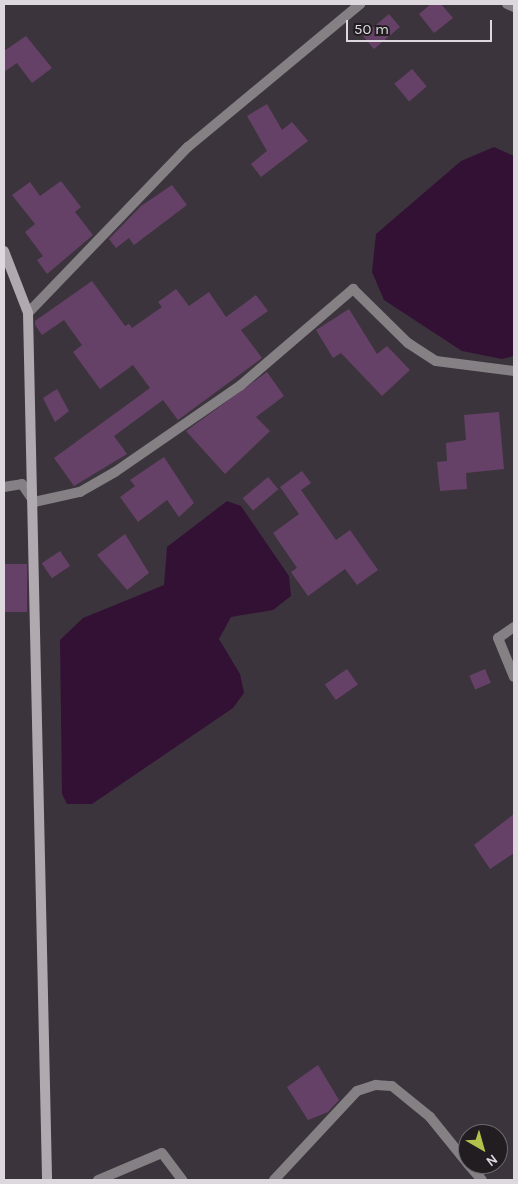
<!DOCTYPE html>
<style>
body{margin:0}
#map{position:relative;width:518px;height:1184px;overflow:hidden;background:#3c343c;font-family:Karla,sans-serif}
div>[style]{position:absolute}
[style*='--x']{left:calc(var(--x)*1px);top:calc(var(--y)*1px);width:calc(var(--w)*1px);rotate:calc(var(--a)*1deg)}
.water>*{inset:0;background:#331135}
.building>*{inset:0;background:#664167;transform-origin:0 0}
.minor>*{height:10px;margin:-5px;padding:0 5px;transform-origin:5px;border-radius:5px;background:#848084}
.secondary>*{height:10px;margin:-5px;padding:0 5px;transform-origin:5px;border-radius:5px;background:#b0a9b0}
span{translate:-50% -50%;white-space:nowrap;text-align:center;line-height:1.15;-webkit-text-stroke:4.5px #211d21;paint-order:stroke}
.frame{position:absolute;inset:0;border:5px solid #ddd8dd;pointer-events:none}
.north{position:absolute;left:458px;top:1124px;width:50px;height:50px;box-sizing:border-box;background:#211d21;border:1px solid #6c686c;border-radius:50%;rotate:142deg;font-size:14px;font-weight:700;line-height:20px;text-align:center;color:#ddd8dd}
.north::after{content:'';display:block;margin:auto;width:18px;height:22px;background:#b3c24b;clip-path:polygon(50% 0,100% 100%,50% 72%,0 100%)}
.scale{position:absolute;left:346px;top:20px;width:146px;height:22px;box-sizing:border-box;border:2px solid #ddd8dd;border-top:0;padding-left:6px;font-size:15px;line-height:18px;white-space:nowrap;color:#ddd8dd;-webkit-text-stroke:4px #211d21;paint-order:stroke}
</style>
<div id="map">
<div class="water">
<i style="clip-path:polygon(494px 147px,514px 156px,514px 356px,502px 359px,462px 351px,384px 300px,372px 272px,376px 234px,461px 161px)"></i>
<i style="clip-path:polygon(227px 501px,241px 506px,289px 576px,291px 596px,273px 610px,231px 617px,219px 639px,240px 674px,244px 693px,233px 708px,92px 804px,67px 804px,62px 794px,60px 640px,83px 618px,164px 585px,167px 547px)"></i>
</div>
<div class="building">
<i style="clip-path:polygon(431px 4px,441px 4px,453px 18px,434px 33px,419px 14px)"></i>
<i style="left:389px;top:14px;width:17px;height:34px;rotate:50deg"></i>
<i style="clip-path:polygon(26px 36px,52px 68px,32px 83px,17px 63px,4px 72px,4px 51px)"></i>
<i style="left:412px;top:69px;width:23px;height:23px;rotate:50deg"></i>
<i style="clip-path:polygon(267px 104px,282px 130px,292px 122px,308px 141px,261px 177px,251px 164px,267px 151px,247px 116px)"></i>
<i style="clip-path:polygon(61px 181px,81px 207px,75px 212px,93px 235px,47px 274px,37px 260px,43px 256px,25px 232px,35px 224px,12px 195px,30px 182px,40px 196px)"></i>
<i style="clip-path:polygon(172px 185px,187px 205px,134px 245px,129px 238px,116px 248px,109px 239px,141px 206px)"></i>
<i style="clip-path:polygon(92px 281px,125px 326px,129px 324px,132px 328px,162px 307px,158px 302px,176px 289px,189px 306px,209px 292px,226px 317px,256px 295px,268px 311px,241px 330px,262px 358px,178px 420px,163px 400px,114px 436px,127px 454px,74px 486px,54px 458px,150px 388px,133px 365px,100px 389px,73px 352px,82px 345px,64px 320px,42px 335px,35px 325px,35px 321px)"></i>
<i style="clip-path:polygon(349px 309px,377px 354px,387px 346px,410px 370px,382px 396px,341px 353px,333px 358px,316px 330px)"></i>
<i style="clip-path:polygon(267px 372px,284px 396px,256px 417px,270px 431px,225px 474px,186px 431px)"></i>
<i style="clip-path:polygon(57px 389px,69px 411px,55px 422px,43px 398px)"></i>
<i style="clip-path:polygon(499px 412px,504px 469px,466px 473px,467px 489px,440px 491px,437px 462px,447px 461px,446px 443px,466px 440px,464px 415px)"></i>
<i style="clip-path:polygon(164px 457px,194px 503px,179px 517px,167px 500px,138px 522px,120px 497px,135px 486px,130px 480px)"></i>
<i style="clip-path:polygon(302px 471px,311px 483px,301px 490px,336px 540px,350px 530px,378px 570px,357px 585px,345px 569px,308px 596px,291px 572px,297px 568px,273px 533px,299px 514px,280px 487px)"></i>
<i style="left:268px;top:477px;width:16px;height:33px;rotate:50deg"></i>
<i style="clip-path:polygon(125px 534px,149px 573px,127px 590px,97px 555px)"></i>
<i style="left:60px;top:551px;width:18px;height:22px;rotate:56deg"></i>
<i style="left:4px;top:564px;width:23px;height:48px"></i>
<i style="left:347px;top:669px;width:19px;height:27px;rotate:55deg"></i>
<i style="left:485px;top:669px;width:15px;height:17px;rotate:67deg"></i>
<i style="clip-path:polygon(514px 814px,514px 853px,490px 869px,474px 845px)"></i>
<i style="clip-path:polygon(318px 1065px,339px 1100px,328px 1112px,308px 1120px,287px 1087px)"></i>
</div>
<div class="minor">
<i style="--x:507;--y:4;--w:8;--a:23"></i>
<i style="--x:28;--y:313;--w:231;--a:-46.1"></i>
<i style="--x:188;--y:147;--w:224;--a:-39.7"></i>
<i style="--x:4;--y:487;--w:18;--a:-9"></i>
<i style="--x:22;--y:484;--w:22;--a:56"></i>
<i style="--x:34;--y:502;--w:47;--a:-12.3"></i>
<i style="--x:80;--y:492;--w:40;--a:-29.7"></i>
<i style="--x:115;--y:472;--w:153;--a:-34.6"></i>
<i style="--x:241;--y:385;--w:148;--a:-40.6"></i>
<i style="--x:353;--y:289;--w:77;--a:44.5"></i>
<i style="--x:408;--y:343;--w:33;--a:33"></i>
<i style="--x:436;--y:361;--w:79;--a:7.3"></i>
<i style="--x:514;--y:627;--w:19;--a:145"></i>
<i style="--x:498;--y:638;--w:42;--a:67.7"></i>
<i style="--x:468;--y:1164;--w:21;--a:49"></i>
<i style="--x:98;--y:1180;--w:69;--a:-22.9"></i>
<i style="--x:162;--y:1153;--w:34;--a:53"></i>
<i style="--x:274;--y:1180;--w:122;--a:-47"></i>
<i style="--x:357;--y:1091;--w:20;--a:-18"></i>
<i style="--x:376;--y:1085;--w:16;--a:4"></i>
<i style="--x:392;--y:1086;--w:49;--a:39.2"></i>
<i style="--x:430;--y:1117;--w:60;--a:51"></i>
</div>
<div class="secondary">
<i style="--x:4;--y:251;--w:66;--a:68.8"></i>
<i style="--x:28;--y:313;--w:867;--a:88.74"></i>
</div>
<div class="frame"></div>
<div class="north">N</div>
<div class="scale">50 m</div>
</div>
